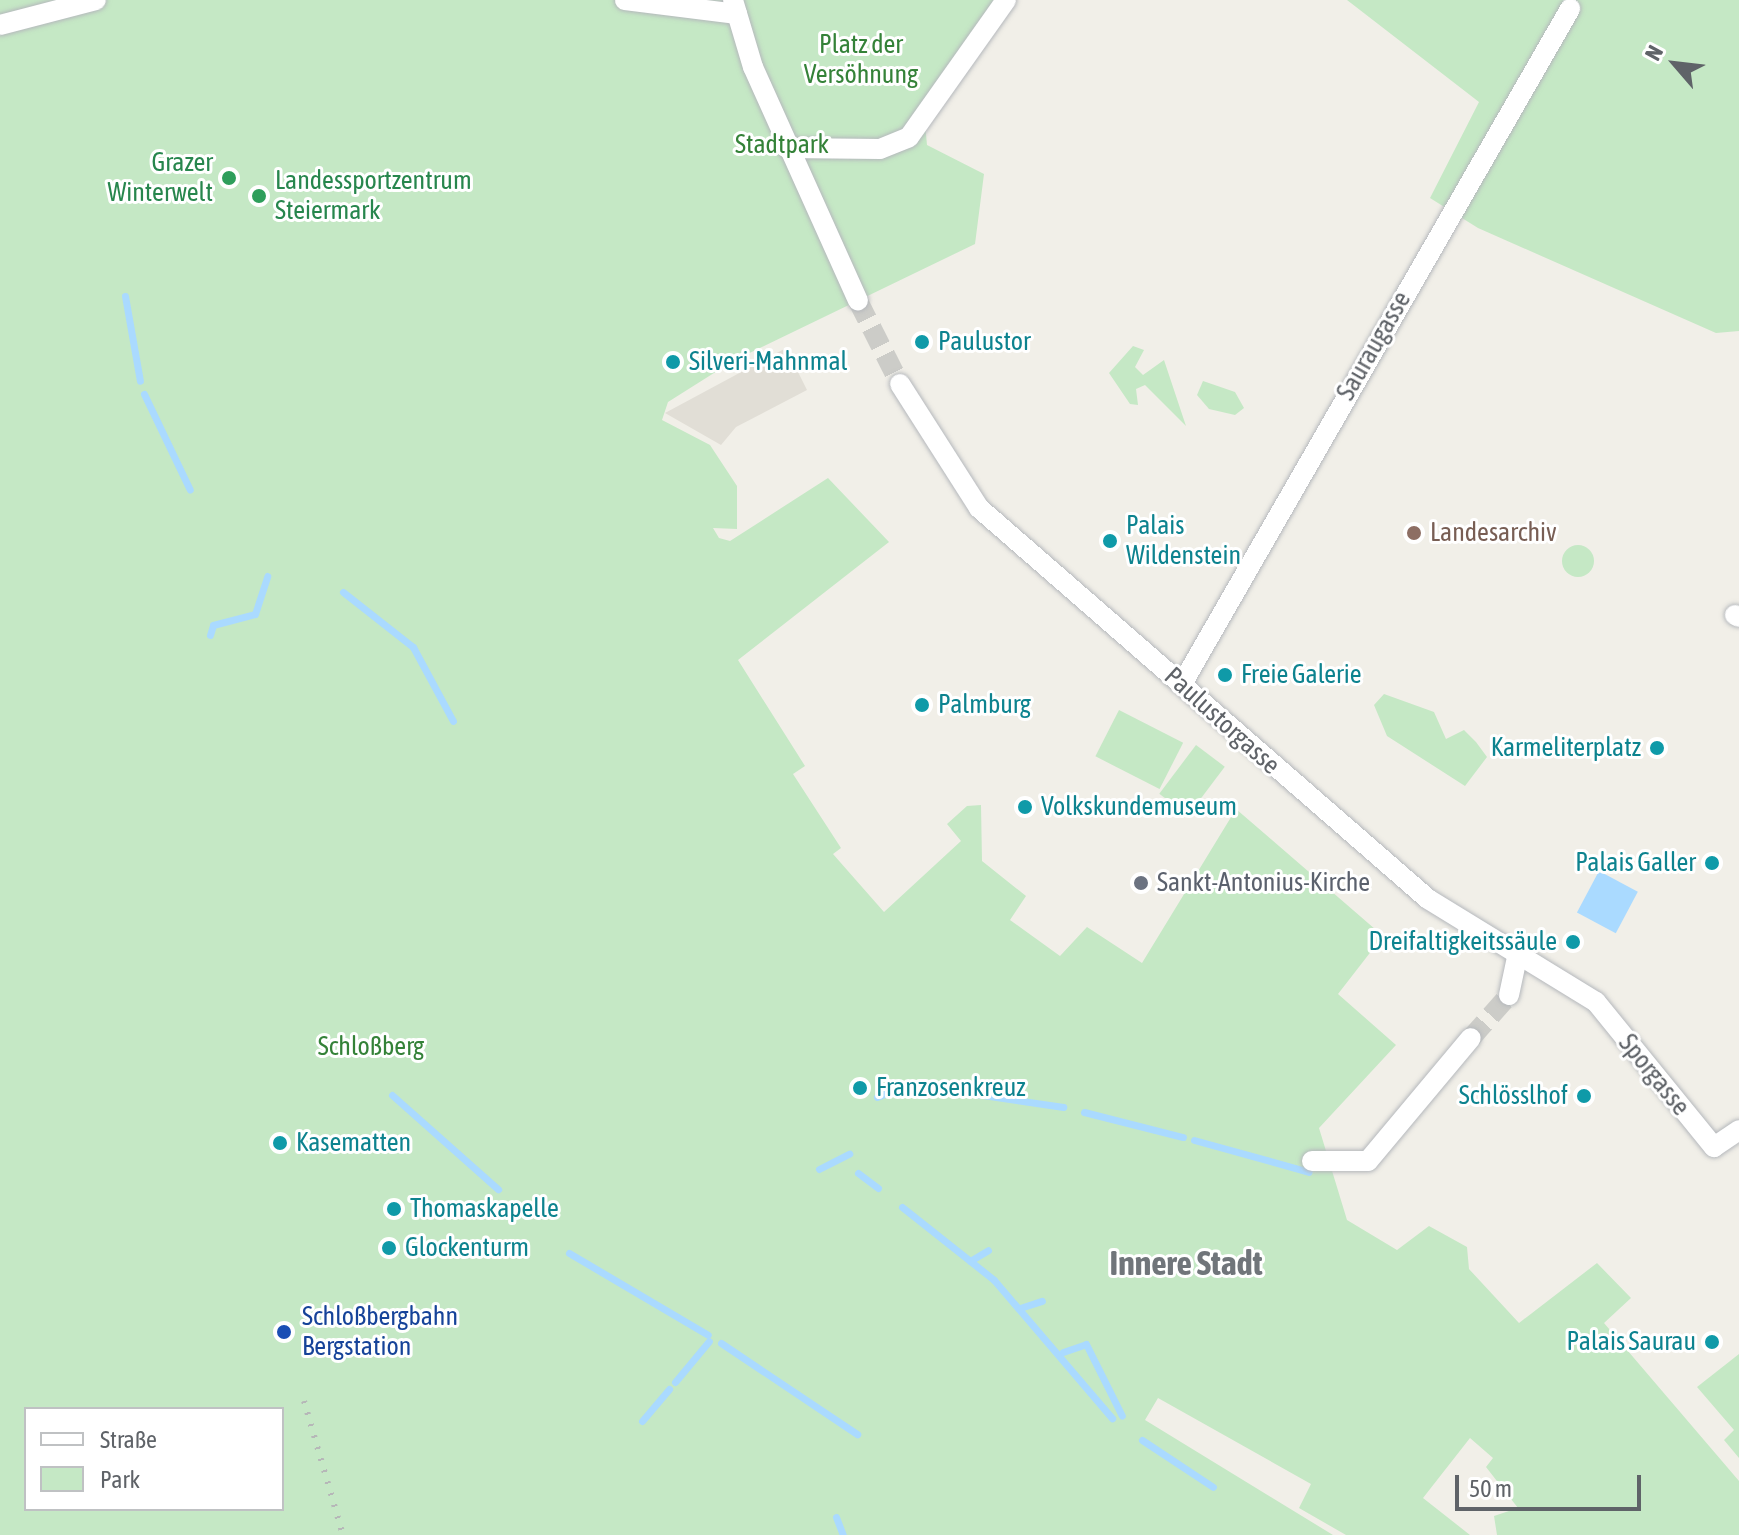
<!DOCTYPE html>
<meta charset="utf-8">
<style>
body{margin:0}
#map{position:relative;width:1739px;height:1535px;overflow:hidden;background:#f1efe8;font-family:"Asap Condensed",sans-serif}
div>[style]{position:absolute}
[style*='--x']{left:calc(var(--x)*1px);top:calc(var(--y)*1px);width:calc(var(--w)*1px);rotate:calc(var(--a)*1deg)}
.education>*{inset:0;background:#e1ded6}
.green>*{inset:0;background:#c5e8c5;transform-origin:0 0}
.round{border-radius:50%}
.water>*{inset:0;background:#aadaff;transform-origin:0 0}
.stream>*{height:7px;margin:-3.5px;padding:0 3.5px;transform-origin:3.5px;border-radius:3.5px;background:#aadaff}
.minor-tunnel>*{height:20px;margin-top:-10px;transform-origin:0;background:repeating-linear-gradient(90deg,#ccccc8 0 20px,transparent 0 30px)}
.roads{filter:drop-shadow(0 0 2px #b5b8bc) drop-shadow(0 0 2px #b5b8bc)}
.minor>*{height:20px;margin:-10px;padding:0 10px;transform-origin:10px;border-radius:10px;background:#fff}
.rail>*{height:6px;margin-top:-3px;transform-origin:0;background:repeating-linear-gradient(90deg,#b6b7b8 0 2px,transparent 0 12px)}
.dots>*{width:22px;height:22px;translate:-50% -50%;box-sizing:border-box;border:4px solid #fff;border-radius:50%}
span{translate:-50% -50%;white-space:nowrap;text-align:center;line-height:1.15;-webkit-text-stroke:6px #fff;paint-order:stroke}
.park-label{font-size:26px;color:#348238}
.leisure-label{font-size:26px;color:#27864d}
.right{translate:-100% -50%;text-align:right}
.left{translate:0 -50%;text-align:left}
.culture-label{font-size:26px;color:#0d838f}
.street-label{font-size:26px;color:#5f6368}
.education-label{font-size:26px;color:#785e54}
.worship-label{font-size:26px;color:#5b616d}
.transit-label{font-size:26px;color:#164399}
.district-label{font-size:34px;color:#70757a;font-weight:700}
.legend{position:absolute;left:24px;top:1407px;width:260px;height:104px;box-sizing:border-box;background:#fff;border:2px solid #bfc1c3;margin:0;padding:10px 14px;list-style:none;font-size:24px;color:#5f6368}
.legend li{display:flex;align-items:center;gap:16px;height:40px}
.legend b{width:40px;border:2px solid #bfc1c3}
.north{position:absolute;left:1635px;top:24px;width:80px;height:80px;-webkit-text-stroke:6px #fff;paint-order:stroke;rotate:298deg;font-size:22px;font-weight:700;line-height:32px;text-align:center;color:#5f6368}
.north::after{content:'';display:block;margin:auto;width:28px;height:36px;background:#5f6368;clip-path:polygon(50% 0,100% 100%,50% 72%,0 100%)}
.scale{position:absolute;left:1455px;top:1475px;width:186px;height:36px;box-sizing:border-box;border:4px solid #5f6368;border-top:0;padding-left:10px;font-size:24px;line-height:28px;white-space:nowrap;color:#5f6368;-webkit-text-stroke:6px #fff;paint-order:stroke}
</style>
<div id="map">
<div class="education">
<i style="clip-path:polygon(786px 348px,807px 390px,736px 427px,721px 445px,665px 413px)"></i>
</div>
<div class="green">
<i style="clip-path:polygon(evenodd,0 0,1010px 0,924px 112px,927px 145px,984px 174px,975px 244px,733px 361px,668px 402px,662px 420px,710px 445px,737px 486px,737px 529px,713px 528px,719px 538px,730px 541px,828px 478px,889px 542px,738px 660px,805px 766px,793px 774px,841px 848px,833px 854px,884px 912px,961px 841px,947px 824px,967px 806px,981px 805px,982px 861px,1026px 896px,1010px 920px,1060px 956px,1087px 927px,1142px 963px,1236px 809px,1383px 936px,1338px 994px,1396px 1045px,1319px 1128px,1347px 1220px,1397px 1250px,1429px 1226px,1467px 1247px,1469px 1269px,1519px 1323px,1597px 1263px,1631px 1298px,1604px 1323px,1739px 1481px,1739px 1535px,1497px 1535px,1494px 1516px,1518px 1508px,1486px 1467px,1493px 1458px,1470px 1438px,1423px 1498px,1470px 1535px,1346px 1535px,1299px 1508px,1311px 1484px,1158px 1398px,1145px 1420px,1333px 1535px,0 1535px,0 0,26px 1409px,282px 1409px,282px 1509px,26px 1509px,26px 1409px)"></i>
<i style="clip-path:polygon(1347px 0,1739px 0,1739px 331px,1716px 333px,1478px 228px,1430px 198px,1479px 102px)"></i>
<i style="clip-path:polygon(1133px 346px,1144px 350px,1135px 367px,1143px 375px,1164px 360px,1186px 426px,1145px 385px,1136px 389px,1138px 405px,1130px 404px,1109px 373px)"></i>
<i style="clip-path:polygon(1203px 381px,1235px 392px,1244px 408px,1235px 415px,1209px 409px,1197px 395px)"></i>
<i class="round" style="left:1562px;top:545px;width:32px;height:32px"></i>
<i style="clip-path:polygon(1384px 694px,1434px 712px,1446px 739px,1464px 730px,1476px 742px,1487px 757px,1465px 786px,1387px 736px,1374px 705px)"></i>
<i style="left:1119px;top:710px;width:72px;height:52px;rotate:27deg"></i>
<i style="left:1196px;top:745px;width:36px;height:61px;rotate:37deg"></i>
<i style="clip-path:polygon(1739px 1354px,1739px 1458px,1724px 1440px,1734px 1430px,1697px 1387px)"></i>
</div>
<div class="water">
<i style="left:1599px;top:871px;width:44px;height:47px;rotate:28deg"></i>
</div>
<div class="stream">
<i style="--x:125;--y:296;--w:86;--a:80"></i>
<i style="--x:144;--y:394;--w:106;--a:64.4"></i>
<i style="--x:343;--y:592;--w:89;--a:38.2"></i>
<i style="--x:413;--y:647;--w:84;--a:61.6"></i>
<i style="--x:210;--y:635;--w:10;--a:-73"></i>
<i style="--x:213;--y:625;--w:43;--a:-14.7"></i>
<i style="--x:255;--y:614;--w:40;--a:-72"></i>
<i style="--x:392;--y:1095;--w:142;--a:41.6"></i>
<i style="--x:877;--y:1097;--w:35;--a:-22"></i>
<i style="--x:909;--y:1084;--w:156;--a:8.5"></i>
<i style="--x:1084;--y:1112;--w:102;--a:14.2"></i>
<i style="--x:1194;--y:1140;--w:119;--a:15.5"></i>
<i style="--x:819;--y:1169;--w:34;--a:-27"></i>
<i style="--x:858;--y:1173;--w:25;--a:37"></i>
<i style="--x:902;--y:1207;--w:117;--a:38.4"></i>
<i style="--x:994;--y:1280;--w:182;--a:49.5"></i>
<i style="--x:569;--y:1253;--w:161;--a:30.5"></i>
<i style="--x:970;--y:1261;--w:21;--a:-31"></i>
<i style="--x:1020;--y:1308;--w:23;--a:-18"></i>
<i style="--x:721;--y:1343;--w:164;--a:33.8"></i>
<i style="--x:1063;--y:1352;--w:24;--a:-19"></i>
<i style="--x:1086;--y:1344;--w:80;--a:63.4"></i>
<i style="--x:675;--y:1382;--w:53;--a:-50.3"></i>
<i style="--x:642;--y:1421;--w:42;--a:-49.8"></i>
<i style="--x:1142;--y:1440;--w:85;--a:33.5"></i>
<i style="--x:836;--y:1517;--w:19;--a:69"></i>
</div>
<div class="minor-tunnel">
<i style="--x:858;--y:301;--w:93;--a:63.2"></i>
<i style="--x:1471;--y:1038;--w:57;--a:-48.5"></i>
</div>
<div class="roads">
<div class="minor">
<i style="--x:625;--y:0;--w:113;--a:7.1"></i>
<i style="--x:733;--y:0;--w:70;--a:73.4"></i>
<i style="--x:753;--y:67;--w:256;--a:65.8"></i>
<i style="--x:0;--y:25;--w:99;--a:-14.6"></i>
<i style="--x:787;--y:148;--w:93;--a:0.6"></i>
<i style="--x:880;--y:149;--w:31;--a:-22"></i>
<i style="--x:909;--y:137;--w:168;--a:-54.7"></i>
<i style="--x:900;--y:384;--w:147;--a:57.5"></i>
<i style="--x:979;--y:508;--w:595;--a:41.05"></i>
<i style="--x:1428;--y:899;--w:197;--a:31.5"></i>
<i style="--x:1596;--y:1002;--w:187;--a:50.9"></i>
<i style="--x:1714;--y:1147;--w:30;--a:-34"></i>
<i style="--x:1735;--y:615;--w:4;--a:27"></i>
<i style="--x:1182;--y:684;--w:779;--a:-60.11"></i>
<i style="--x:1509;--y:995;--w:39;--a:-78"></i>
<i style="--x:1312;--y:1161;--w:56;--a:0"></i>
<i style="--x:1368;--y:1161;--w:160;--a:-50.1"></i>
</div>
</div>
<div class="rail">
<i style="--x:304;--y:1401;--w:140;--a:73.8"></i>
</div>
<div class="dots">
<i style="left:229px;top:178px;background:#2e9e5b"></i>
<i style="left:259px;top:196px;background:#2e9e5b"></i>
<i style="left:922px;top:342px;background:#0f9aa8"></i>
<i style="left:673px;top:362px;background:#0f9aa8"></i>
<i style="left:1414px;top:533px;background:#8d6e63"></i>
<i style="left:1110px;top:541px;background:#0f9aa8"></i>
<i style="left:1225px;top:675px;background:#0f9aa8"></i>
<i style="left:922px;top:705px;background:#0f9aa8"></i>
<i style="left:1657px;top:748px;background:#0f9aa8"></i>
<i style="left:1025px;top:807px;background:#0f9aa8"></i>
<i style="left:1712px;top:863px;background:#0f9aa8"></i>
<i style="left:1141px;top:883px;background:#6b7280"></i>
<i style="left:1573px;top:942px;background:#0f9aa8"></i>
<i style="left:860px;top:1088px;background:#0f9aa8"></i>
<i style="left:1584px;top:1096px;background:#0f9aa8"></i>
<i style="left:280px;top:1143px;background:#0f9aa8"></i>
<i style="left:394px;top:1209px;background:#0f9aa8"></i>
<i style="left:389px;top:1248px;background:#0f9aa8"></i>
<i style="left:284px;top:1332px;background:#1a4fb4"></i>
<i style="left:1712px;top:1342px;background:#0f9aa8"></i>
</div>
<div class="park-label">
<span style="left:861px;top:60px">Platz der<br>Versöhnung</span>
<span style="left:782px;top:145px">Stadtpark</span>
<span style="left:371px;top:1047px">Schloßberg</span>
</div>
<div class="leisure-label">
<span class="right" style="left:213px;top:178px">Grazer<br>Winterwelt</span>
<span class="left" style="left:275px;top:196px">Landessportzentrum<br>Steiermark</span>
</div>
<div class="culture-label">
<span class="left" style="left:938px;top:342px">Paulustor</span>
<span class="left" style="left:689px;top:362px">Silveri-Mahnmal</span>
<span class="left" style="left:1126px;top:541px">Palais<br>Wildenstein</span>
<span class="left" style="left:1241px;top:675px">Freie Galerie</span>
<span class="left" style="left:938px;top:705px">Palmburg</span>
<span class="right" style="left:1641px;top:748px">Karmeliterplatz</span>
<span class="left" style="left:1041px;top:807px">Volkskundemuseum</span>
<span class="right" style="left:1696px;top:863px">Palais Galler</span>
<span class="right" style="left:1557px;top:942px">Dreifaltigkeitssäule</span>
<span class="left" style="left:876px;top:1088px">Franzosenkreuz</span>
<span class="right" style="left:1568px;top:1096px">Schlösslhof</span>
<span class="left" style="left:296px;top:1143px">Kasematten</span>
<span class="left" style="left:410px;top:1209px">Thomaskapelle</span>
<span class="left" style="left:405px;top:1248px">Glockenturm</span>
<span class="right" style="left:1696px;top:1342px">Palais Saurau</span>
</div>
<div class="street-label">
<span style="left:1374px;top:346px;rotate:-60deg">Sauraugasse</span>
<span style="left:1222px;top:721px;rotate:42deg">Paulustorgasse</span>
<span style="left:1654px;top:1075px;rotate:51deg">Sporgasse</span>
</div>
<div class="education-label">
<span class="left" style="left:1430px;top:533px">Landesarchiv</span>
</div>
<div class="worship-label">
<span class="left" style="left:1157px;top:883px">Sankt-Antonius-Kirche</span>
</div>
<div class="transit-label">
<span class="left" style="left:302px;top:1332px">Schloßbergbahn<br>Bergstation</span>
</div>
<div class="district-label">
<span style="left:1186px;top:1263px">Innere Stadt</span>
</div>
<ul class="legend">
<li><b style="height:10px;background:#fff"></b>Straße</li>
<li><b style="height:22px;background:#c5e8c5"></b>Park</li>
</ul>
<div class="north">N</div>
<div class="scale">50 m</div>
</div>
